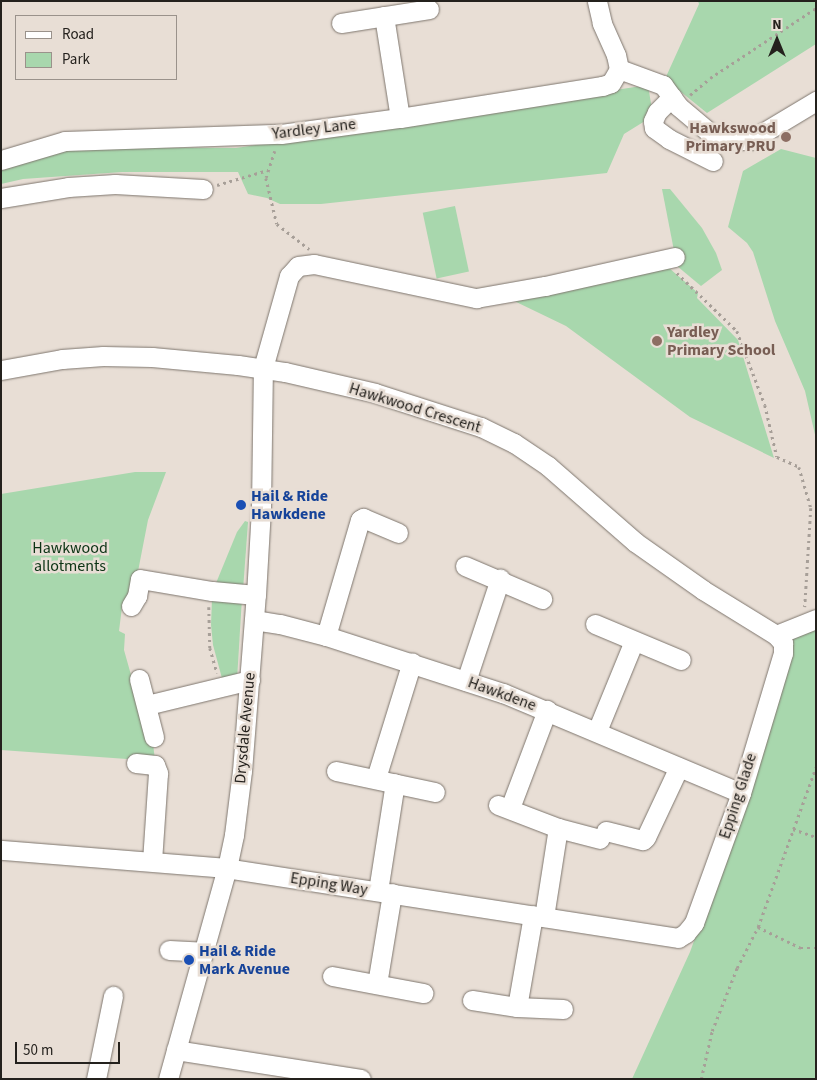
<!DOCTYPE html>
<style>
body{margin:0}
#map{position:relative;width:817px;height:1080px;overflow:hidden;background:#e8ded5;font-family:"Source Sans 3",sans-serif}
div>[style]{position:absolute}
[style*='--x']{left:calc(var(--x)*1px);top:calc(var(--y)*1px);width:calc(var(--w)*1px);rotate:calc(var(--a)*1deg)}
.green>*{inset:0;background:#a8d7ad;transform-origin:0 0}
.path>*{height:2.5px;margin-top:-1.25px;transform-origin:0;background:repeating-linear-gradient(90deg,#a79f98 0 2.5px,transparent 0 6.5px)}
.roads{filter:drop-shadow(0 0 1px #7e766e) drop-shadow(0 0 1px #7e766e)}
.minor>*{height:19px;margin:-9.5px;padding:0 9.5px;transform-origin:9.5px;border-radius:9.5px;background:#fff}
.dots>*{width:14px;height:14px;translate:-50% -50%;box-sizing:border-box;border:2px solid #e8ded5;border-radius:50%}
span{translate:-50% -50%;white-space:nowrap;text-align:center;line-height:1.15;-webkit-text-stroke:5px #e8ded5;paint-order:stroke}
.education-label{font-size:16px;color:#785e54;font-weight:700}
.right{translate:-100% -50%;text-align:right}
.left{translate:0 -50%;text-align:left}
.street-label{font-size:16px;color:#24211d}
.transit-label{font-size:16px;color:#164399;font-weight:700}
.park-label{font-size:16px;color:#0b3314}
.frame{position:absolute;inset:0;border:2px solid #24211d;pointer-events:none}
.legend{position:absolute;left:15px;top:15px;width:162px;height:65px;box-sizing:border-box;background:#e8ded5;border:1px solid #9a928b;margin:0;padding:6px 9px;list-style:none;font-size:15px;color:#24211d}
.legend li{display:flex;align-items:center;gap:10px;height:25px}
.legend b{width:25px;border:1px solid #9a928b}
.north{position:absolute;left:752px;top:15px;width:50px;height:50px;-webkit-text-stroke:4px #e8ded5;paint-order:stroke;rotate:0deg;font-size:14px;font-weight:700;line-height:20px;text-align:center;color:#24211d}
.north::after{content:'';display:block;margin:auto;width:18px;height:22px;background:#24211d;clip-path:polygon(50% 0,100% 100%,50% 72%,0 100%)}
.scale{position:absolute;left:15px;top:1042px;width:105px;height:22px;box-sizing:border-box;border:2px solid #24211d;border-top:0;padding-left:6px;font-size:15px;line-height:18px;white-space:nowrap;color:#24211d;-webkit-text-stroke:4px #e8ded5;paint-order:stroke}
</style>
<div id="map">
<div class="green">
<i style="clip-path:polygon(698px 1px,816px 1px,816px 44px,707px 113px,665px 79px,699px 4px)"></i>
<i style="clip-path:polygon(648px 85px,653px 116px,624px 134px,607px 173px,321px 204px,280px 204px,267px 198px,248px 194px,238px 172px,122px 172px,23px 179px,1px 184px,1px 168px,54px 151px,88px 147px,236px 148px)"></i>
<i style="clip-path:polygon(781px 149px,816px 158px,816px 439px,805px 391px,775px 321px,753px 252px,747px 243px,728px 227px,743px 171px)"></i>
<i style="clip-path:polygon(662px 189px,670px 189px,702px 228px,716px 253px,722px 270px,701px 286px,677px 266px)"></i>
<i style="left:455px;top:206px;width:67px;height:33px;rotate:78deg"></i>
<i style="clip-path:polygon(669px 268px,698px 293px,697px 298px,738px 340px,774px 458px,690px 417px,566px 326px,510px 299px,612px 282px,611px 278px)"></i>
<i style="clip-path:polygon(135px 472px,166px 472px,148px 520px,133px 597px,122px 607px,119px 631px,125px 634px,124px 650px,140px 707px,153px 743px,155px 761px,1px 750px,1px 494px)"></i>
<i style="clip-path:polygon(245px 521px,248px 522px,243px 590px,214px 588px,237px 532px)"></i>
<i style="clip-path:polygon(242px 598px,237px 679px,223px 682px,213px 645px,211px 625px,212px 599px)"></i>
<i style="clip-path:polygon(816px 630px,816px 1079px,632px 1079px,690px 952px,747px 795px,793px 636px)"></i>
</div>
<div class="path">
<i style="--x:690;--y:95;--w:26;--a:-40"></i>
<i style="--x:710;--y:78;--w:127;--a:-33.4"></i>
<i style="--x:275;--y:151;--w:28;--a:108"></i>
<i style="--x:266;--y:178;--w:47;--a:76.6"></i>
<i style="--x:277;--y:224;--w:41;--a:38"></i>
<i style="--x:217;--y:185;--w:53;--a:-16.4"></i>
<i style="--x:677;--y:273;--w:83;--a:44"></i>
<i style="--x:737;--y:331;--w:79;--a:69.3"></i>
<i style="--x:765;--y:405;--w:53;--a:77"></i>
<i style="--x:777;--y:457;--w:24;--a:24"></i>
<i style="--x:799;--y:467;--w:43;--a:73.7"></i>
<i style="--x:811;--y:508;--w:99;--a:93.5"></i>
<i style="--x:209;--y:607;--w:41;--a:88.6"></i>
<i style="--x:210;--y:648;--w:26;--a:74"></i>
<i style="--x:793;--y:829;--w:24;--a:19"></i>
<i style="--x:758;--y:927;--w:48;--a:26"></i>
<i style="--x:801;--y:948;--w:15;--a:0"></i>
<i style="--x:701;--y:1079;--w:49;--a:-77.1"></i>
<i style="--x:712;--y:1031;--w:68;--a:-68.4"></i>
<i style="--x:737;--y:968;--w:46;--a:-62.9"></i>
<i style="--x:758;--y:927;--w:170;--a:-70.1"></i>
</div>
<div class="roads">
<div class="minor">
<i style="--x:384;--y:16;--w:103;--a:81.1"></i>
<i style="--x:341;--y:23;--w:89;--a:-9"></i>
<i style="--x:619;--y:69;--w:47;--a:20"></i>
<i style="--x:663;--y:85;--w:26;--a:54"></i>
<i style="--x:678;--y:106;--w:42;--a:40.2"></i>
<i style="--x:710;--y:133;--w:19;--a:21"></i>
<i style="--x:728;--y:140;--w:23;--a:0"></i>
<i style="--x:751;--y:140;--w:76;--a:-31"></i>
<i style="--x:672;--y:97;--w:21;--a:135"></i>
<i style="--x:657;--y:112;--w:10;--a:114"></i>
<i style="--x:653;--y:121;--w:7;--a:82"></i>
<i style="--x:654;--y:128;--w:19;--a:36"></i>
<i style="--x:669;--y:139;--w:49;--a:26.6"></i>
<i style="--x:1;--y:160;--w:67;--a:-16.5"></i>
<i style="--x:65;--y:141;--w:216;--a:-1.9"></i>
<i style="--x:281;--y:134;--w:120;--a:-7.7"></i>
<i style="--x:400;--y:118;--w:205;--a:-9"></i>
<i style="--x:602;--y:86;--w:9;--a:-18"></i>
<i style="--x:611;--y:83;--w:16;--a:-60"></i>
<i style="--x:619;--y:69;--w:14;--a:-102"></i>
<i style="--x:616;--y:55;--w:35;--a:-114"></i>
<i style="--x:602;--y:23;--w:23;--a:-103"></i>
<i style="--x:1;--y:198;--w:68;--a:-9.3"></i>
<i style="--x:68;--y:187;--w:47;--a:-3.7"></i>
<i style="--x:115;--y:184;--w:88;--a:3.3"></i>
<i style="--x:1;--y:370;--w:62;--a:-10.2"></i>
<i style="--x:62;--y:359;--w:41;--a:-4.2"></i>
<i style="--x:103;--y:356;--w:49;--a:1.2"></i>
<i style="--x:152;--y:357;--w:86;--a:5.3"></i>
<i style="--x:238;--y:365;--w:48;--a:8.5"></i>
<i style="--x:285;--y:372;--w:92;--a:13.1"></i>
<i style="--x:375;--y:393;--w:111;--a:17.8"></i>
<i style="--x:481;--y:427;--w:37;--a:26"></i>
<i style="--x:514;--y:443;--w:41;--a:34.1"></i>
<i style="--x:548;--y:466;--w:116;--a:41.1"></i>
<i style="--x:635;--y:542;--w:83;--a:35.2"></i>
<i style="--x:703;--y:590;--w:86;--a:31.7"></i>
<i style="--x:776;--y:635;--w:11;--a:49"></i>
<i style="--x:783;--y:643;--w:10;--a:90"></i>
<i style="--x:783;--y:653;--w:146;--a:106.7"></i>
<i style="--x:741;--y:793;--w:138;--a:109.9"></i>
<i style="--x:694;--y:923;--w:13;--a:129"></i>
<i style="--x:686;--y:933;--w:9;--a:148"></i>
<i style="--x:678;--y:938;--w:456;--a:-171.2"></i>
<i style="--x:227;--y:868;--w:227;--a:-175.4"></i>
<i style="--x:465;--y:566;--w:84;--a:23.2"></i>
<i style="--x:131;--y:606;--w:12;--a:-59"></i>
<i style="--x:137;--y:596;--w:17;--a:-80"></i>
<i style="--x:140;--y:579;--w:73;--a:9.5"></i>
<i style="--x:212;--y:591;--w:44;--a:5.2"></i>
<i style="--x:254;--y:620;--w:26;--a:9"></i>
<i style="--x:280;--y:624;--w:48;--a:14.6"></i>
<i style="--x:326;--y:636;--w:186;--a:17.9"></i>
<i style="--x:503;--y:693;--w:258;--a:22.8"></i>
<i style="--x:595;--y:624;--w:93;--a:22.7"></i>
<i style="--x:776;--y:635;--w:43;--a:-21.8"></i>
<i style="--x:326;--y:636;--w:121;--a:-73.7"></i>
<i style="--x:360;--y:520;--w:4;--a:-34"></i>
<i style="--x:363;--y:518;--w:38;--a:23"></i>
<i style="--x:139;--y:679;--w:60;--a:75.5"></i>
<i style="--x:466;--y:681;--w:108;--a:-71.6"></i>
<i style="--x:147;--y:705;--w:106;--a:-13.6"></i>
<i style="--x:597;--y:731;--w:97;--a:-67.7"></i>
<i style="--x:136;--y:763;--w:19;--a:6"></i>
<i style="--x:155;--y:765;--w:9;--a:69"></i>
<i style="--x:158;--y:773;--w:88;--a:93.9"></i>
<i style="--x:336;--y:771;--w:101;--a:12"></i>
<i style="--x:376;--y:778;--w:121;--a:-72.8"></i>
<i style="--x:498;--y:805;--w:64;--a:21"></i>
<i style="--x:558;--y:828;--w:43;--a:14.7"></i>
<i style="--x:510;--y:808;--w:105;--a:-69.3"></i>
<i style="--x:606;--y:831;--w:38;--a:14"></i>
<i style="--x:643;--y:840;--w:4;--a:-45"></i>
<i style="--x:646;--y:837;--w:77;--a:-64.8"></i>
<i style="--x:378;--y:891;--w:109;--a:-81.1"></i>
<i style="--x:544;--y:917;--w:90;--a:-81.1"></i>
<i style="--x:169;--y:950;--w:34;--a:3"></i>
<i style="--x:332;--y:976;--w:93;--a:10.6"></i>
<i style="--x:377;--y:984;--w:92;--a:-80.6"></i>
<i style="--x:472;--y:1000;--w:46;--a:8.8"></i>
<i style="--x:517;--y:1007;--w:46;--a:2.5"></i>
<i style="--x:517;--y:1007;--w:93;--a:-80.1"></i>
<i style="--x:176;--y:1050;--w:187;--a:8.9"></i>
<i style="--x:96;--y:1079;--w:85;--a:-78.4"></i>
<i style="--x:168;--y:1079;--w:219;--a:-74.4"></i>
<i style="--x:227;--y:868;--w:34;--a:-78"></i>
<i style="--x:234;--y:835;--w:64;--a:-82.9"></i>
<i style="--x:242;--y:771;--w:177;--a:-85.5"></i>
<i style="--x:256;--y:595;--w:88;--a:-86.7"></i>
<i style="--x:261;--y:507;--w:139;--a:-89.2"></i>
<i style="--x:263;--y:368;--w:96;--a:-74.2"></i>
<i style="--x:289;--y:276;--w:13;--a:-48"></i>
<i style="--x:298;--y:266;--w:16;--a:-7"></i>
<i style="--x:314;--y:264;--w:166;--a:11.9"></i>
<i style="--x:476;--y:298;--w:70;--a:-9.9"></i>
<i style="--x:545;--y:286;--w:133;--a:-12.6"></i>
</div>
</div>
<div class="dots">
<i style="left:786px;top:137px;background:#8d6e63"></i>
<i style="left:657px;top:341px;background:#8d6e63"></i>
<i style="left:241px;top:505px;background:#1a4fb4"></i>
<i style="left:189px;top:960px;background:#1a4fb4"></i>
</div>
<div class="education-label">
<span class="right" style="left:776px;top:137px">Hawkswood<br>Primary PRU</span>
<span class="left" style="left:667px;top:341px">Yardley<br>Primary School</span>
</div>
<div class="street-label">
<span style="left:314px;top:129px;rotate:-7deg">Yardley Lane</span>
<span style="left:415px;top:408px;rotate:17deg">Hawkwood Crescent</span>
<span style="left:502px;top:694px;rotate:20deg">Hawkdene</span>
<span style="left:245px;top:728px;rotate:-85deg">Drysdale Avenue</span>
<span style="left:738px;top:796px;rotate:-72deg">Epping Glade</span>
<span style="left:329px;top:884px;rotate:9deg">Epping Way</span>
</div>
<div class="transit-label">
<span class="left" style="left:251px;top:505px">Hail &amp; Ride<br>Hawkdene</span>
<span class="left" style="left:199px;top:960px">Hail &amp; Ride<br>Mark Avenue</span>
</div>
<div class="park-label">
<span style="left:70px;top:557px">Hawkwood<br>allotments</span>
</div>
<div class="frame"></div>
<ul class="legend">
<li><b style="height:6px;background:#fff"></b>Road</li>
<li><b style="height:14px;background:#a8d7ad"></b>Park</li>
</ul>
<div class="north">N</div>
<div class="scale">50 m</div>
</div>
